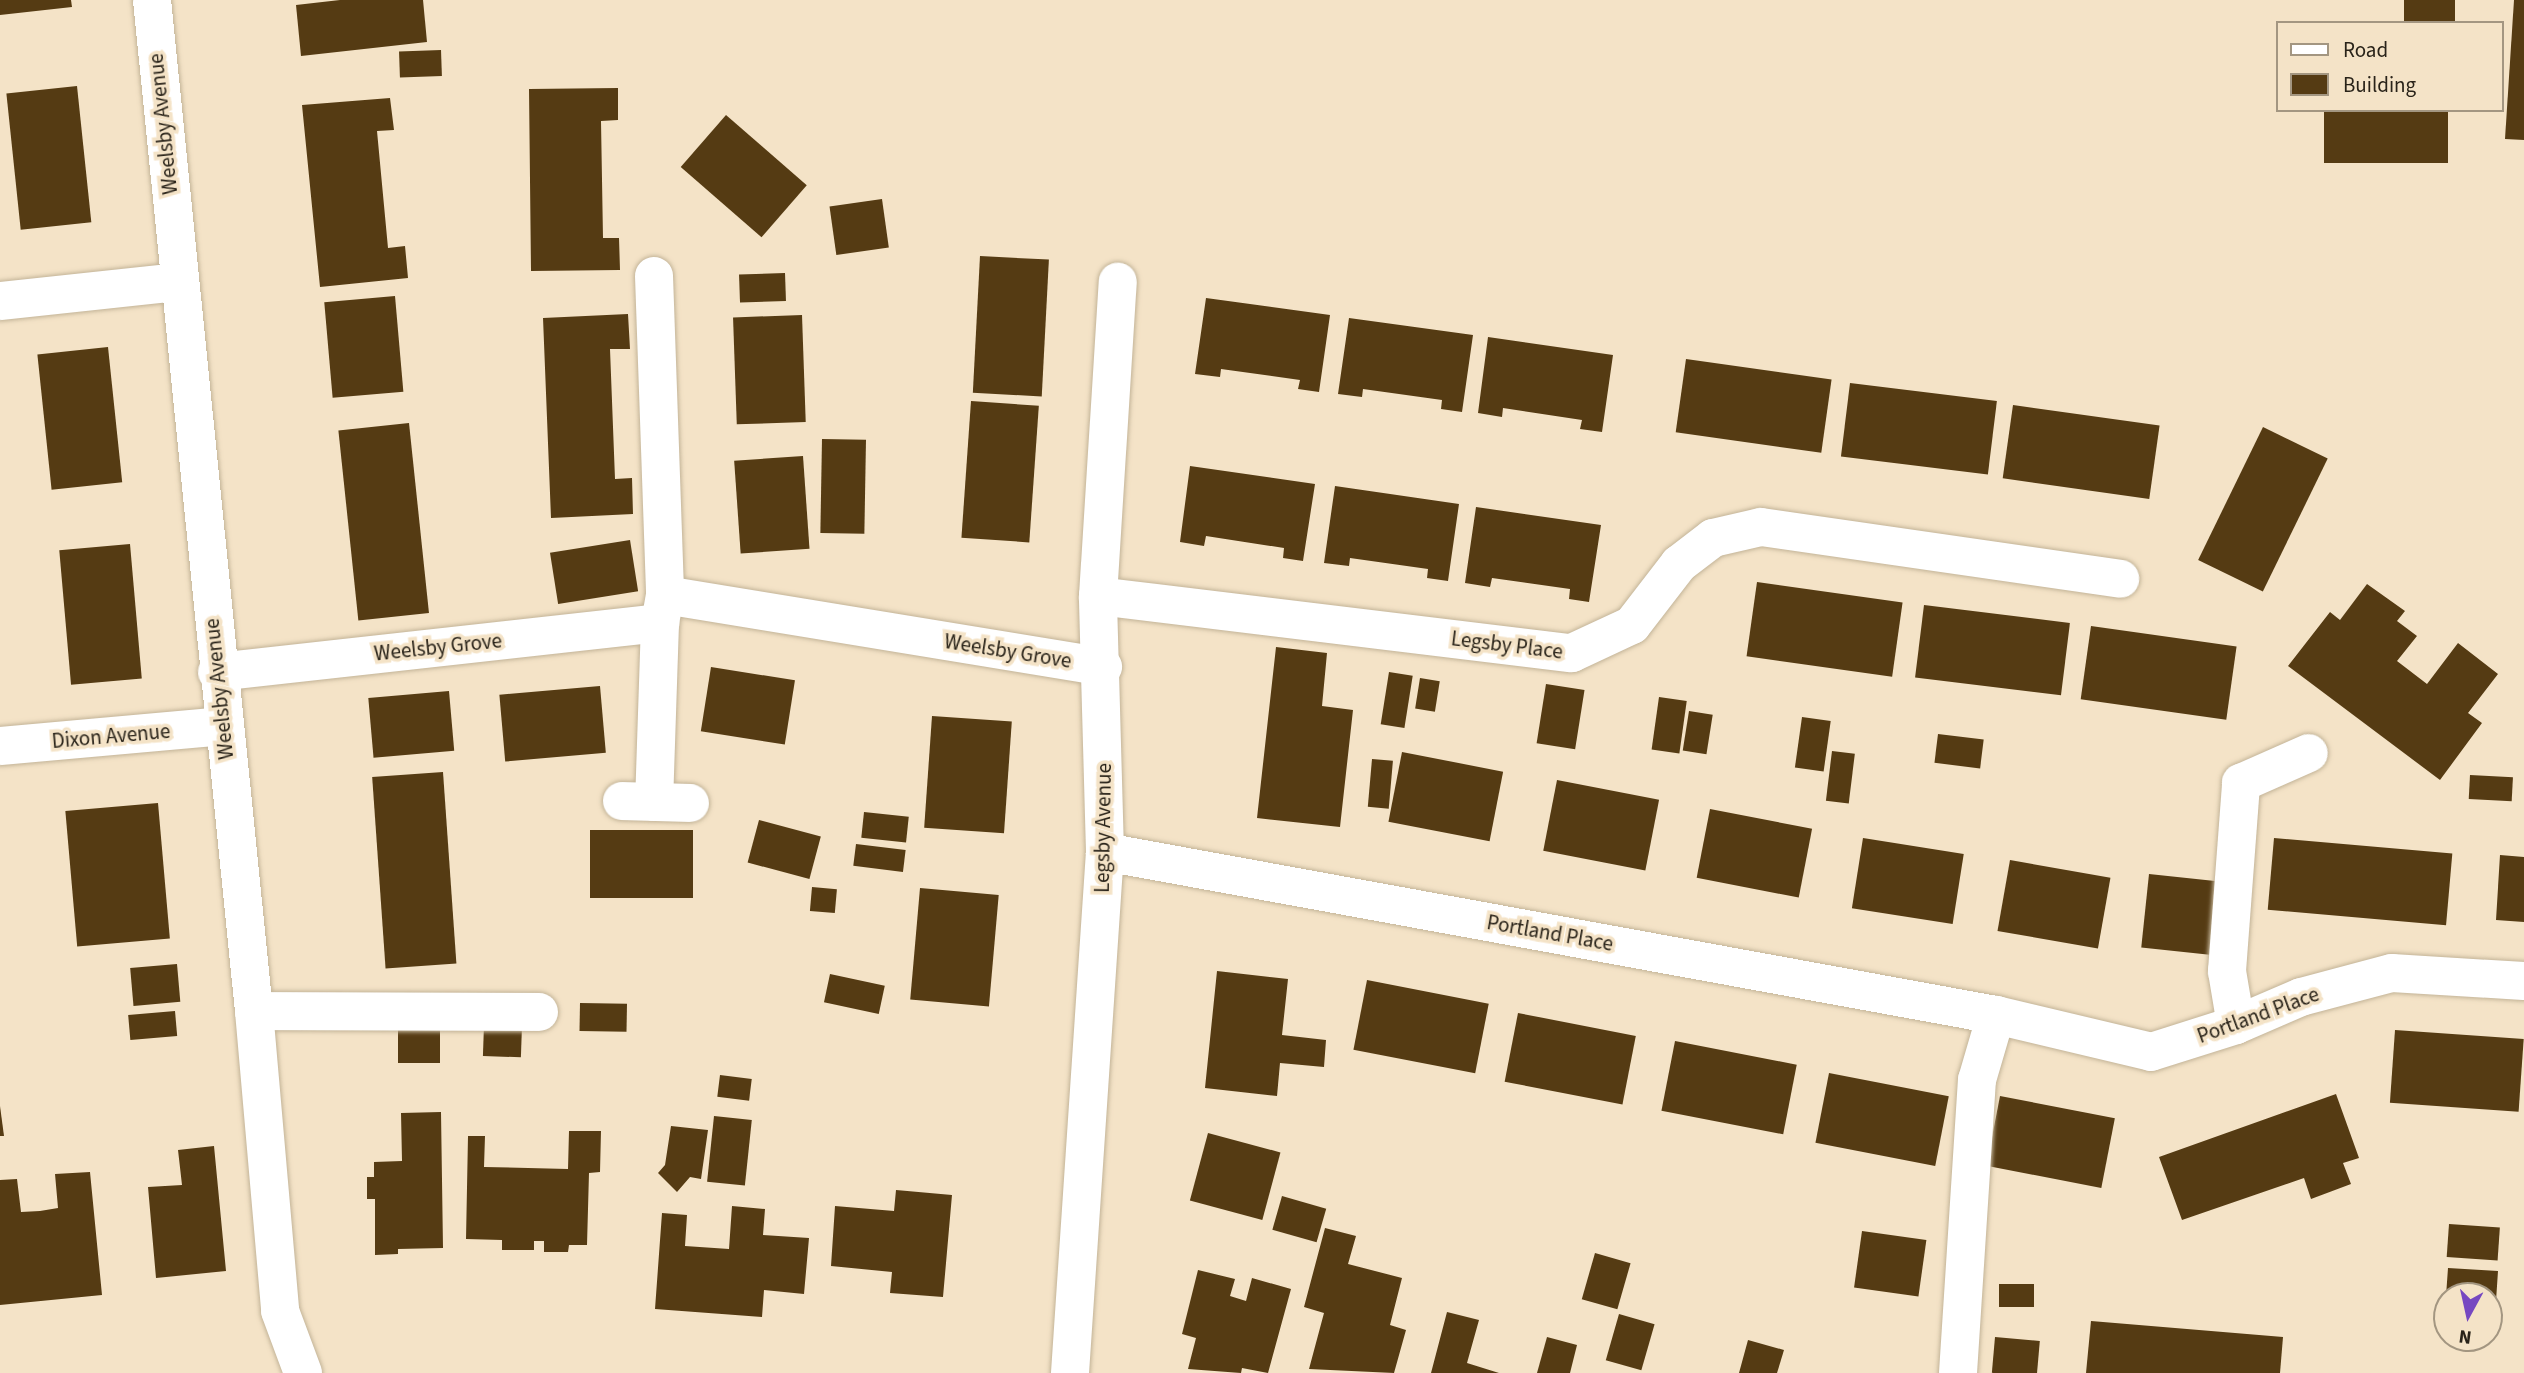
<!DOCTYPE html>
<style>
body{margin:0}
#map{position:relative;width:2524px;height:1373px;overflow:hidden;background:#f4e3c7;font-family:"Source Sans 3",sans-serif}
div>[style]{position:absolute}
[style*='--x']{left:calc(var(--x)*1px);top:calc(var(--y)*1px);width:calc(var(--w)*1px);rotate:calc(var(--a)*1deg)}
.building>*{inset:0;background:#553b13;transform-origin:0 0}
.roads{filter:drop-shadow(0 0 2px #c3b498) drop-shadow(0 0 2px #c3b498)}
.minor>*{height:38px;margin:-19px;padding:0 19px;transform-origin:19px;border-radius:19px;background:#fff}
span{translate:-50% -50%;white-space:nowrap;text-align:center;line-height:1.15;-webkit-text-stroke:7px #f4e3c7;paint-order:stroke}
.street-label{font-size:21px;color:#292319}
.legend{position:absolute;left:2276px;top:21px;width:228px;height:91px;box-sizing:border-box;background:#f4e3c7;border:2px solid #a39681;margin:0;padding:9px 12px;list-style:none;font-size:21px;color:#292319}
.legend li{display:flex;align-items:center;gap:14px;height:35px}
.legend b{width:35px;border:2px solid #a39681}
.north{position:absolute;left:2433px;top:1282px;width:70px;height:70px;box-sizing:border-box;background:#f4e3c7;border:2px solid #a39681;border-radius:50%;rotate:188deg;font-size:19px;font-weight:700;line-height:28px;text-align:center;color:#292319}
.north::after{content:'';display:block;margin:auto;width:24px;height:32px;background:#7648c1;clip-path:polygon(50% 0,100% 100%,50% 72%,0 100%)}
</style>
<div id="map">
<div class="building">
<i style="clip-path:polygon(0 0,71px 0,72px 7px,0 15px)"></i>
<i style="clip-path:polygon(340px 0,423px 0,427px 42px,301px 56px,296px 5px)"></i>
<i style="left:2404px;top:0;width:51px;height:23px"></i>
<i style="clip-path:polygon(2514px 0,2524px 0,2524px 140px,2505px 139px)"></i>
<i style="left:441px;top:50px;width:26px;height:42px;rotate:88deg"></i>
<i style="left:77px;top:86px;width:137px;height:71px;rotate:84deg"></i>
<i style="clip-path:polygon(618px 88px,618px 120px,601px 121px,603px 238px,619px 238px,620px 270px,531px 271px,529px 89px)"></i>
<i style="clip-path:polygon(390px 98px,394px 130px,377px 131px,388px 248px,405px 246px,408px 278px,320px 287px,302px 105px)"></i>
<i style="left:2324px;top:110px;width:124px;height:53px"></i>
<i style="left:726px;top:115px;width:107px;height:69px;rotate:41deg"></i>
<i style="left:882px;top:199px;width:49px;height:53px;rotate:82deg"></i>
<i style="left:980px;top:256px;width:69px;height:137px;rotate:3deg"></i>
<i style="left:785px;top:273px;width:28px;height:46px;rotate:88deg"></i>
<i style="left:395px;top:296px;width:96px;height:71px;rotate:85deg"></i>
<i style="clip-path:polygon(1206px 298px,1330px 315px,1319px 392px,1298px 389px,1300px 380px,1221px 369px,1220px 377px,1195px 374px)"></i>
<i style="clip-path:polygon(628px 314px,630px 349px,610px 349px,615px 479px,632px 478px,633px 514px,551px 518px,543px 318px)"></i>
<i style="left:802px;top:315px;width:107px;height:69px;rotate:88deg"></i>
<i style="clip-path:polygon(1349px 318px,1473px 335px,1462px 412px,1441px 409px,1442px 400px,1363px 389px,1362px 397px,1338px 394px)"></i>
<i style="clip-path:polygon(1488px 337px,1613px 355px,1602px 432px,1580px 429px,1582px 420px,1503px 408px,1502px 417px,1478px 413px)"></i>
<i style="left:108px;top:347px;width:136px;height:71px;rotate:84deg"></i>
<i style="left:1686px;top:359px;width:147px;height:74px;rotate:8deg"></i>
<i style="left:1850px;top:383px;width:148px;height:74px;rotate:7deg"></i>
<i style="left:971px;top:401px;width:68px;height:137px;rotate:4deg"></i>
<i style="left:2013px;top:405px;width:148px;height:74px;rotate:8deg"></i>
<i style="left:409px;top:423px;width:191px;height:71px;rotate:84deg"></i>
<i style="left:2263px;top:427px;width:72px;height:148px;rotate:26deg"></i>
<i style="left:822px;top:439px;width:44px;height:94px;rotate:1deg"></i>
<i style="left:803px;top:456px;width:93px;height:69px;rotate:86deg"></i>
<i style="clip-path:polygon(1190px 466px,1315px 484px,1303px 561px,1283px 558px,1284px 548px,1206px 536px,1204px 546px,1180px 542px)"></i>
<i style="clip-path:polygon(1335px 486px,1459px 504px,1448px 581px,1427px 578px,1428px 569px,1350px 558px,1349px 566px,1324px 563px)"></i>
<i style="clip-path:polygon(1476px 507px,1601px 525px,1589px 602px,1569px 599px,1570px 589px,1492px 578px,1490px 587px,1465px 583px)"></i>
<i style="left:630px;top:540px;width:52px;height:81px;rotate:81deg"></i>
<i style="left:130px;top:544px;width:135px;height:71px;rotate:85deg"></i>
<i style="left:1757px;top:582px;width:147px;height:75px;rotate:8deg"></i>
<i style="clip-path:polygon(2367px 584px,2405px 611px,2397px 621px,2417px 636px,2397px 661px,2427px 684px,2458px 643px,2498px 674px,2468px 713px,2482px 723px,2440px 780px,2288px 666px,2330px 612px,2340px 620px)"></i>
<i style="left:1924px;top:605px;width:147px;height:73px;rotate:7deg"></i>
<i style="left:2091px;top:626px;width:147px;height:74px;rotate:8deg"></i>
<i style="clip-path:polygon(1276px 647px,1327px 653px,1322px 706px,1353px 710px,1340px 827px,1257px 818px)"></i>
<i style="left:711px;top:667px;width:85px;height:65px;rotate:9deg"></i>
<i style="left:1389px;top:672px;width:24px;height:53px;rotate:9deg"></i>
<i style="left:1420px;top:678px;width:20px;height:31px;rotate:9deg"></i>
<i style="left:1546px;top:684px;width:39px;height:60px;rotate:9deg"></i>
<i style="left:600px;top:686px;width:67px;height:101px;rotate:85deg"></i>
<i style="left:449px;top:691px;width:60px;height:81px;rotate:85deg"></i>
<i style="left:1659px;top:697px;width:28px;height:53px;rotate:8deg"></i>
<i style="left:1689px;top:711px;width:24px;height:40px;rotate:9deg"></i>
<i style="left:932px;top:716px;width:80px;height:112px;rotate:4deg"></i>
<i style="left:1802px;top:717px;width:29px;height:51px;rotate:8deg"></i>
<i style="left:1938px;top:734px;width:46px;height:29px;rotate:7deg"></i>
<i style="left:1832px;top:751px;width:23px;height:50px;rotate:7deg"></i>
<i style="left:1402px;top:752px;width:103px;height:71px;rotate:11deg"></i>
<i style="left:1372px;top:759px;width:21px;height:48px;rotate:5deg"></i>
<i style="left:443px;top:772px;width:192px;height:71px;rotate:86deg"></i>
<i style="left:2470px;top:775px;width:43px;height:24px;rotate:3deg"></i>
<i style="left:1557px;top:780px;width:104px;height:72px;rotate:11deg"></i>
<i style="left:158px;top:803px;width:136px;height:93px;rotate:85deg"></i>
<i style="left:1710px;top:809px;width:104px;height:70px;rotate:11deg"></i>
<i style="left:864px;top:812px;width:45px;height:26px;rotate:6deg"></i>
<i style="left:759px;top:820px;width:64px;height:44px;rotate:15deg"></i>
<i style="left:693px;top:830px;width:68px;height:103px;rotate:90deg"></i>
<i style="left:1863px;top:838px;width:102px;height:71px;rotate:9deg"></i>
<i style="left:2274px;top:838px;width:179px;height:72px;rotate:5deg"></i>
<i style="left:856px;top:844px;width:50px;height:22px;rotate:7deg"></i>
<i style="clip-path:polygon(2500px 855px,2524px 857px,2524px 922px,2496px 920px)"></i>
<i style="left:2010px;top:860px;width:102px;height:72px;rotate:10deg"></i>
<i style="left:2149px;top:874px;width:71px;height:74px;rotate:6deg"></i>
<i style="left:812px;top:887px;width:25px;height:24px;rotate:5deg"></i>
<i style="left:920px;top:888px;width:79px;height:112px;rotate:5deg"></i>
<i style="left:177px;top:964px;width:38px;height:47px;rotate:85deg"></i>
<i style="clip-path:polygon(1217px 971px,1288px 979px,1282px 1035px,1326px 1040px,1324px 1067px,1280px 1063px,1277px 1096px,1205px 1088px)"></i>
<i style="left:830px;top:974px;width:56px;height:29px;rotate:12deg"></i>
<i style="left:1367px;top:980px;width:124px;height:71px;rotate:11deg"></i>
<i style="left:580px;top:1003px;width:47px;height:28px;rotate:1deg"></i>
<i style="left:175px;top:1011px;width:25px;height:47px;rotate:85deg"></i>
<i style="left:1518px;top:1013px;width:120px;height:70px;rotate:11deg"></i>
<i style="left:484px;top:1025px;width:38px;height:31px;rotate:2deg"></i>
<i style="left:440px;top:1028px;width:35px;height:42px;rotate:90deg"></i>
<i style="left:2395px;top:1030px;width:129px;height:73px;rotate:4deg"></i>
<i style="left:1675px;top:1041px;width:124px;height:71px;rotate:11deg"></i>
<i style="left:1829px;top:1073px;width:122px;height:71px;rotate:11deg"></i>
<i style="left:720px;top:1075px;width:32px;height:22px;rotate:7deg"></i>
<i style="clip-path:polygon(2336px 1094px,2359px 1158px,2343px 1163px,2351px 1184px,2311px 1199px,2304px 1178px,2182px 1220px,2159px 1157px)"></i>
<i style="left:2000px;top:1096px;width:117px;height:71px;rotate:11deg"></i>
<i style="clip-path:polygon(0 1106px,4px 1136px,0 1136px)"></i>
<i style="clip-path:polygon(441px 1112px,443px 1248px,398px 1249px,398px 1254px,375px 1255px,375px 1199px,367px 1199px,367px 1177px,374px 1177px,374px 1162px,402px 1161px,401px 1113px)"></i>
<i style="left:714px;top:1116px;width:38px;height:66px;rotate:6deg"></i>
<i style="clip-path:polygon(671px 1126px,708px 1130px,701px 1179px,690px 1177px,677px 1192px,658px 1173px,665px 1165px)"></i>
<i style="clip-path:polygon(569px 1131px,601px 1131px,600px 1172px,589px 1173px,587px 1245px,569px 1245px,568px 1252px,544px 1252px,544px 1241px,534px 1241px,534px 1250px,502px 1250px,502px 1240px,466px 1239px,468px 1136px,485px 1136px,484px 1167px,568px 1169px)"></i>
<i style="left:1208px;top:1133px;width:75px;height:70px;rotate:15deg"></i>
<i style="clip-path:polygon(214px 1146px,226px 1271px,156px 1278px,148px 1187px,182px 1185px,178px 1150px)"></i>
<i style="clip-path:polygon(90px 1172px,102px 1295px,0 1305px,0 1180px,17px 1179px,21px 1212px,40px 1211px,58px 1208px,55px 1174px)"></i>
<i style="clip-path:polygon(896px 1190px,952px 1195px,943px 1297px,890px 1293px,892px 1272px,831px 1266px,835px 1206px,894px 1211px)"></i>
<i style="left:1282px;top:1196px;width:46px;height:35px;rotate:16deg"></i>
<i style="clip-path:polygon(732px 1206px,765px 1209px,763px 1235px,809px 1238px,804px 1294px,764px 1290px,762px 1317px,655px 1309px,662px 1213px,687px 1215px,685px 1246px,729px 1249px)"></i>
<i style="left:2449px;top:1224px;width:51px;height:33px;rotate:4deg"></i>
<i style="clip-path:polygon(1325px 1228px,1356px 1236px,1348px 1264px,1402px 1278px,1390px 1325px,1406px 1330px,1394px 1373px,1309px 1369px,1324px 1313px,1304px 1307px)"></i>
<i style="left:1862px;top:1231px;width:65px;height:57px;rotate:8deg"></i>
<i style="left:1595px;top:1253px;width:37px;height:48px;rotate:16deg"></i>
<i style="clip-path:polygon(2448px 1268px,2498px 1271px,2496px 1301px,2489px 1300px,2489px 1296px,2446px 1296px)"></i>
<i style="clip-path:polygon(1198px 1270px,1235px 1279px,1230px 1296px,1246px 1301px,1252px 1278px,1291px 1289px,1268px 1373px,1242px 1368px,1241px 1373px,1188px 1369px,1196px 1338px,1182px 1334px)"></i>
<i style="left:2034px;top:1284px;width:23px;height:35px;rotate:90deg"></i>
<i style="clip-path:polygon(1447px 1312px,1479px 1320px,1467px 1363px,1499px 1373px,1431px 1373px)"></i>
<i style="left:1619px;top:1314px;width:37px;height:48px;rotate:16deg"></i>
<i style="clip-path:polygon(2091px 1321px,2283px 1337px,2280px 1373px,2086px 1373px)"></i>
<i style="clip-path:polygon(1547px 1337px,1577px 1345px,1570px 1373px,1537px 1373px)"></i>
<i style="left:1995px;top:1337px;width:45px;height:36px;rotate:5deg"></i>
<i style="clip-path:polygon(1748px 1340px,1784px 1350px,1777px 1373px,1739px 1373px)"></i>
</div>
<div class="roads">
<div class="minor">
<i style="--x:152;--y:0;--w:1016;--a:84.24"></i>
<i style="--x:254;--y:1011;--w:301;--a:85"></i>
<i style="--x:280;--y:1311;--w:66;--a:69.6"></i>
<i style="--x:654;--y:276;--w:319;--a:88"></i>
<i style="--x:665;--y:595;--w:28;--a:100"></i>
<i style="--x:660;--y:623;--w:179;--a:91.9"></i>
<i style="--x:0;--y:301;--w:180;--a:-6.1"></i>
<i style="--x:665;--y:595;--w:444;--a:9.3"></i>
<i style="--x:1098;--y:596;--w:477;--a:6.9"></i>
<i style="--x:1572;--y:653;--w:66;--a:-25"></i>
<i style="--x:1632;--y:625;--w:77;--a:-52.4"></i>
<i style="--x:1679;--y:564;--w:43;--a:-37.4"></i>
<i style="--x:1713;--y:538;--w:49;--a:-12.9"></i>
<i style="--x:1761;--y:527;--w:363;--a:8.2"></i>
<i style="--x:217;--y:672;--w:446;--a:-6.3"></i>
<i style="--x:0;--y:746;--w:223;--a:-5.1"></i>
<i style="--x:622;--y:801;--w:68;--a:1.7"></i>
<i style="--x:1105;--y:852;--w:906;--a:10.37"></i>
<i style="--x:1996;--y:1015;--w:159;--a:13.4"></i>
<i style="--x:2151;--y:1052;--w:89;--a:-17.6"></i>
<i style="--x:2236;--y:1025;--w:71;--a:-23.3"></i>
<i style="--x:2301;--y:997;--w:94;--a:-14.8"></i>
<i style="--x:2392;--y:973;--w:132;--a:3.5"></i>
<i style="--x:254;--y:1011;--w:285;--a:0.2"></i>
<i style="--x:2236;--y:1025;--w:55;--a:-99.5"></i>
<i style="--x:2227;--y:971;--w:189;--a:-85.7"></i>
<i style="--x:2241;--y:783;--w:74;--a:-23.8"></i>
<i style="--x:1070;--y:1373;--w:522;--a:-86.16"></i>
<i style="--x:1105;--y:852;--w:256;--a:-91.6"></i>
<i style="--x:1098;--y:596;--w:315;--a:-86.4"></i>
<i style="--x:1958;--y:1373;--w:294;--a:-86.3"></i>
<i style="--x:1977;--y:1080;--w:68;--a:-73.7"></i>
</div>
</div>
<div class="street-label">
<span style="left:163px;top:124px;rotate:-96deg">Weelsby Avenue</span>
<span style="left:1507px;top:645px;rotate:7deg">Legsby Place</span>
<span style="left:438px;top:647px;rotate:-6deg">Weelsby Grove</span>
<span style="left:1008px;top:651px;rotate:9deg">Weelsby Grove</span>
<span style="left:219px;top:689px;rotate:-96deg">Weelsby Avenue</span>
<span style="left:111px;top:736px;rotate:-5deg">Dixon Avenue</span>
<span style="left:1103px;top:828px;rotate:-89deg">Legsby Avenue</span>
<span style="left:1550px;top:933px;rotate:10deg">Portland Place</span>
<span style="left:2258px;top:1015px;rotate:-20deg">Portland Place</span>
</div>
<ul class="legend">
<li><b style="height:9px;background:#fff"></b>Road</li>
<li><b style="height:19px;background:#553b13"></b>Building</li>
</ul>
<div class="north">N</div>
</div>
